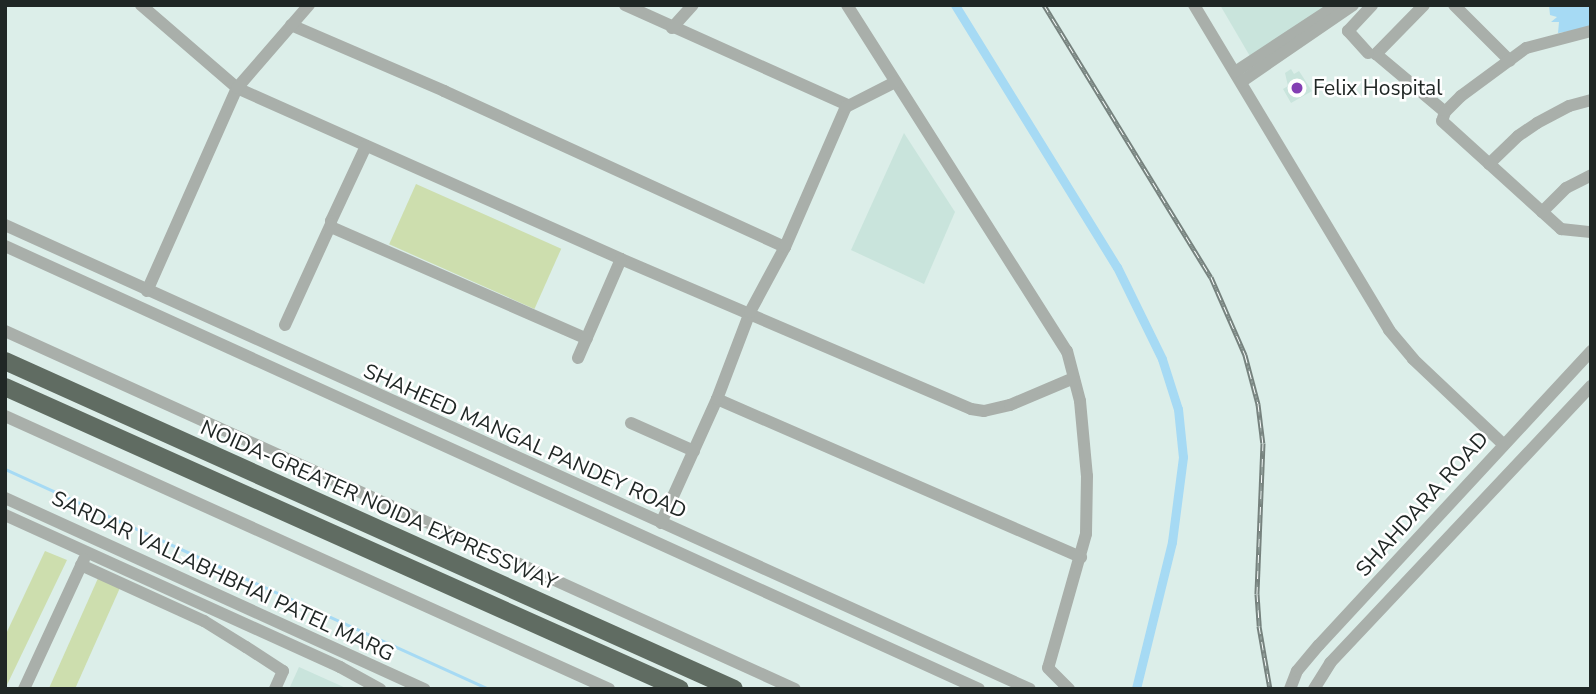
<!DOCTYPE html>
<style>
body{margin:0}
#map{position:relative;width:1596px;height:694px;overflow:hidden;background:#dceee9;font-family:"Nunito Sans",sans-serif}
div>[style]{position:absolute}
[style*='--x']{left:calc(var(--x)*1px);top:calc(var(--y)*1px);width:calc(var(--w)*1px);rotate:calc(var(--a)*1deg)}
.built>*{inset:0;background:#c9e4dc}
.green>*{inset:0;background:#cddeae;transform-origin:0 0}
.water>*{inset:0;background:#a6daf4}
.stream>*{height:2.5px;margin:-1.25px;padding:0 1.25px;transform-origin:1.25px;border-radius:1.25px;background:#a6daf4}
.canal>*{height:9px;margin:-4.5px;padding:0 4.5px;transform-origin:4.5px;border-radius:4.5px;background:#a6daf4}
.minor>*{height:12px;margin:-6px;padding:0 6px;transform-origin:6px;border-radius:6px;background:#a9afaa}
.highway>*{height:18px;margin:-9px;padding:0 9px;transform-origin:9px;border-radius:9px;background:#606c62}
.rail>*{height:5px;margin-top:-2.5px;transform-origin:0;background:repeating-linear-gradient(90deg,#fff 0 8px,#76827e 0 16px);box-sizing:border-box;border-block:2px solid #76827e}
.dots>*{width:19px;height:19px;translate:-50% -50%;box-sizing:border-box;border:4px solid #fff;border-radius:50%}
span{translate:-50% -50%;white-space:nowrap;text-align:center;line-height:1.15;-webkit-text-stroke:5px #fff;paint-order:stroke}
.poi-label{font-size:21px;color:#202725}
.left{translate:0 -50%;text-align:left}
.street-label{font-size:21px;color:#202725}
.frame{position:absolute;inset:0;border:7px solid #202725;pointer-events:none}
</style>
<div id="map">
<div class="built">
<i style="clip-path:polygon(1220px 5px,1332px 5px,1251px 58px)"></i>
<i style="clip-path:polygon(1291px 69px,1294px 74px,1299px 71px,1312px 91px,1291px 103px,1283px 89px,1288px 86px,1285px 73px)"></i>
<i style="clip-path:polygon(904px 133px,955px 212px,924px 284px,851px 250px)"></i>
<i style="clip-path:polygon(299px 667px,348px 689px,289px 689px)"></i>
</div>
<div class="green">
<i style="left:416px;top:184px;width:159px;height:66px;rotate:24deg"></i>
<i style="clip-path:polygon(45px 551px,67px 560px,5px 689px,5px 636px)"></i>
<i style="left:99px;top:576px;width:24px;height:124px;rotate:24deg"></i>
</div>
<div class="water">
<i style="clip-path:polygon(1549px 5px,1591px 5px,1591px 28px,1558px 33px,1559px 22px,1551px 22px,1557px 17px,1550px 15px)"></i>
</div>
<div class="stream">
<i style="--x:5;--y:469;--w:532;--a:24.44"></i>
</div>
<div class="canal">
<i style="--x:955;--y:5;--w:308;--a:58.3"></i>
<i style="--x:1117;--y:267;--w:102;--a:63.9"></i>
<i style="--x:1162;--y:359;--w:52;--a:72.3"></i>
<i style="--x:1178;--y:409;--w:48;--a:84.1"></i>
<i style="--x:1183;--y:457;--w:86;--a:97.4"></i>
<i style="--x:1172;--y:542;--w:151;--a:103.8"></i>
</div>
<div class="minor">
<i style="--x:141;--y:5;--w:127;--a:40.8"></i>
<i style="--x:237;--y:88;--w:420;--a:24"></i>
<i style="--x:621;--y:259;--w:381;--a:23.2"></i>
<i style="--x:971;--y:409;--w:13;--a:9"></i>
<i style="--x:984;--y:411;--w:27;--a:-13"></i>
<i style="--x:1010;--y:405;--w:69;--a:-22.9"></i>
<i style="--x:625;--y:5;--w:244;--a:24.2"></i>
<i style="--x:847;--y:5;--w:410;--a:57.6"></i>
<i style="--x:1067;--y:351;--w:52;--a:75.4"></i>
<i style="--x:1080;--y:401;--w:75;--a:84.7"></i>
<i style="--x:1087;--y:476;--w:58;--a:91"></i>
<i style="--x:1086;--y:534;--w:139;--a:105.8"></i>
<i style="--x:1048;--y:668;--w:30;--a:45"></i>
<i style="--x:1194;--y:5;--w:379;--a:59"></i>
<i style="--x:1389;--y:330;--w:38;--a:50"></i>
<i style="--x:1413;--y:359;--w:124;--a:43.4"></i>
<i style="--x:1424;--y:5;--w:69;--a:134.4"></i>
<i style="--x:1376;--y:54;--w:90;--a:40"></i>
<i style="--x:1454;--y:5;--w:79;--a:45"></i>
<i style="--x:291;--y:25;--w:167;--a:23.3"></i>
<i style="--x:444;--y:91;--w:375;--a:24.6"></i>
<i style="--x:672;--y:28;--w:31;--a:-48"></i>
<i style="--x:1591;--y:31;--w:67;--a:165.3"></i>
<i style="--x:1526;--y:48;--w:81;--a:143.6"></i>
<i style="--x:1461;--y:96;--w:23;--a:135"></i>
<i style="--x:1445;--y:112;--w:9;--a:108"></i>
<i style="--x:1442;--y:121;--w:161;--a:42.2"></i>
<i style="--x:1561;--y:229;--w:30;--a:6"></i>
<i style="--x:1368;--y:53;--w:30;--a:-132"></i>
<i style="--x:1348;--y:31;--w:35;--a:-47"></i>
<i style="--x:1235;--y:72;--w:122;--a:-33.3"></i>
<i style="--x:1241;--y:82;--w:136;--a:-34.5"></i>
<i style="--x:366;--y:146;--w:83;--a:115"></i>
<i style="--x:331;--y:221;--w:6;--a:90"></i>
<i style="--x:331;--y:227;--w:279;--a:23.6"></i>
<i style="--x:1489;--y:164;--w:40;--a:-44"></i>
<i style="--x:1518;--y:136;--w:23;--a:-34"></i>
<i style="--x:1537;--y:123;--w:36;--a:-28"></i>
<i style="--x:1569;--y:106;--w:23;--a:-15"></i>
<i style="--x:1542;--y:212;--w:34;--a:-45"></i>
<i style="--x:1566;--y:188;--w:28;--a:-27"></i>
<i style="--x:5;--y:225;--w:1125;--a:24.36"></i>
<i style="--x:5;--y:246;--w:1070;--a:24.46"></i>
<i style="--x:147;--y:291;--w:222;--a:-66.1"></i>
<i style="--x:237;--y:88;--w:110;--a:-49.1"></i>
<i style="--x:285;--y:325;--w:111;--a:-65.5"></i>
<i style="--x:5;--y:331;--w:867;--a:24.38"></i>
<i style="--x:578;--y:358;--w:108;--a:-66.5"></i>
<i style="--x:717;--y:399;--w:397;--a:23.5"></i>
<i style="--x:5;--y:416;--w:663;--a:24.32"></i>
<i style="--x:631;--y:423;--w:69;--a:24"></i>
<i style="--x:5;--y:498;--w:461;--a:24.5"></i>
<i style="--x:5;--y:515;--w:368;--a:24.4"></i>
<i style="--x:340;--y:667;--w:46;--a:28.8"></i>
<i style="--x:661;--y:523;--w:136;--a:-65.7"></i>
<i style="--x:717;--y:399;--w:93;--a:-69.2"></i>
<i style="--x:750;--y:312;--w:74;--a:-61.7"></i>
<i style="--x:785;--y:247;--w:153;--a:-66.5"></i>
<i style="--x:846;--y:107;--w:55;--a:-27"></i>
<i style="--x:81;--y:565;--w:135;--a:24.5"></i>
<i style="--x:204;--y:621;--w:49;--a:31.8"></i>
<i style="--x:246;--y:647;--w:44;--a:33"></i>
<i style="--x:283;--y:671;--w:20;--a:114"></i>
<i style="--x:24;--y:689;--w:143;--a:-65.2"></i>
<i style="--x:1290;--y:689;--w:19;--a:-69"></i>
<i style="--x:1297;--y:671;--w:34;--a:-50"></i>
<i style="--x:1319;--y:645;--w:401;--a:-47.2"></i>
<i style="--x:1314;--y:689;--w:31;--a:-58"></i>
<i style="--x:1330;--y:663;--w:381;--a:-46.7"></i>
</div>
<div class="highway">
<i style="--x:5;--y:361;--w:799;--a:24.22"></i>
<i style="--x:5;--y:387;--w:739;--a:24.1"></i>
</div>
<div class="rail">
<i style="--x:1044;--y:5;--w:319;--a:58.5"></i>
<i style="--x:1211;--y:277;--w:85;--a:66.4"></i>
<i style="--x:1245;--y:355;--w:51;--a:75.1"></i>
<i style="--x:1258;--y:404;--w:39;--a:83"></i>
<i style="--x:1263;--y:443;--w:151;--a:92.3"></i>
<i style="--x:1257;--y:594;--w:32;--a:86"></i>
<i style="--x:1259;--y:626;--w:64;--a:80.1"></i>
</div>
<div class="dots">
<i style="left:1297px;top:88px;background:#833fb3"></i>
</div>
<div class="poi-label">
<span class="left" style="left:1313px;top:88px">Felix Hospital</span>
</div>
<div class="street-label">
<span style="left:525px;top:441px;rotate:24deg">SHAHEED MANGAL PANDEY ROAD</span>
<span style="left:1422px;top:504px;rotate:-48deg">SHAHDARA ROAD</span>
<span style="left:379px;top:505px;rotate:24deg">NOIDA-GREATER NOIDA EXPRESSWAY</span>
<span style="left:223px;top:576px;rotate:25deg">SARDAR VALLABHBHAI PATEL MARG</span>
</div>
<div class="frame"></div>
</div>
